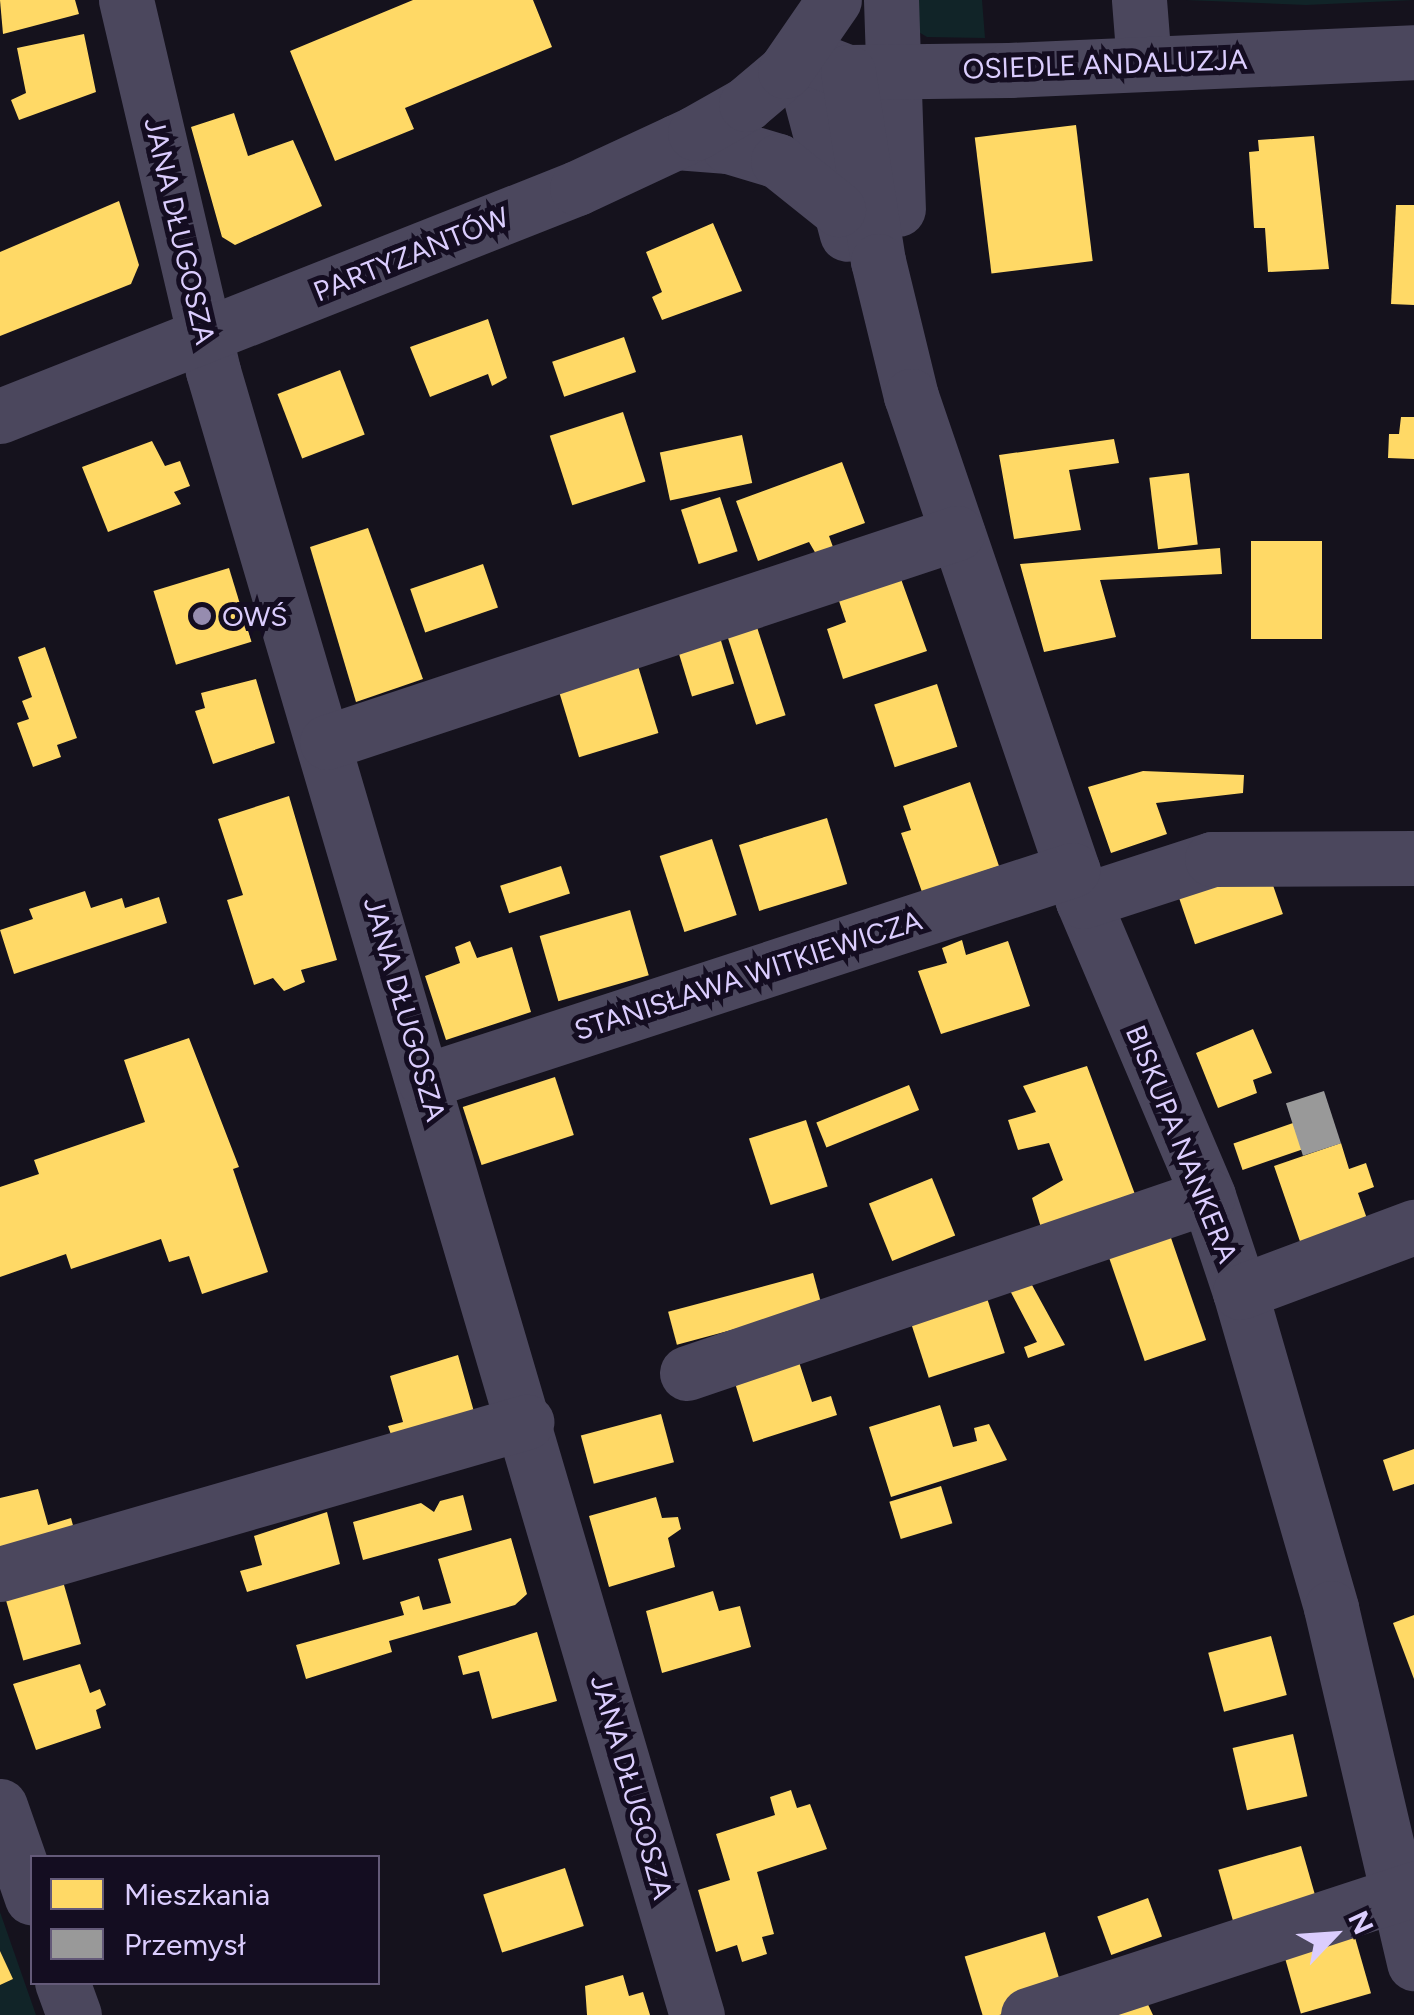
<!DOCTYPE html>
<meta charset="utf-8">
<style>
body{margin:0}
#map{position:relative;width:1414px;height:2015px;overflow:hidden;background:#15121d;font-family:Figtree,sans-serif}
div>[style]{position:absolute}
[style*='--x']{left:calc(var(--x)*1px);top:calc(var(--y)*1px);width:calc(var(--w)*1px);rotate:calc(var(--a)*1deg)}
.green>*{inset:0;background:#112428}
.homes>*{inset:0;background:#ffd966;transform-origin:0 0}
.industry>*{inset:0;background:#999;transform-origin:0 0}
.minor>*{height:55px;margin:-27.5px;padding:0 27.5px;transform-origin:27.5px;border-radius:27.5px;background:#4b475d}
.dots>*{width:28px;height:28px;translate:-50% -50%;box-sizing:border-box;border:5px solid #140d21;border-radius:50%}
span{translate:-50% -50%;white-space:nowrap;text-align:center;line-height:1.15;-webkit-text-stroke:10px #140d21;paint-order:stroke}
.street-label{font-size:28px;color:#dbcdfe}
.poi-label{font-size:28px;color:#dbcdfe}
.left{translate:0 -50%;text-align:left}
.legend{position:absolute;left:30px;top:1855px;width:350px;height:130px;box-sizing:border-box;background:#140d21;border:2px solid #645a79;margin:0;padding:12px 18px;list-style:none;font-size:30px;color:#dbcdfe}
.legend li{display:flex;align-items:center;gap:20px;height:50px}
.legend b{width:50px;border:2px solid #645a79}
.north{position:absolute;left:1284px;top:1885px;width:100px;height:100px;-webkit-text-stroke:8px #140d21;paint-order:stroke;rotate:65deg;font-size:28px;font-weight:700;line-height:40px;text-align:center;color:#dbcdfe}
.north::after{content:'';display:block;margin:auto;width:35px;height:45px;background:#dbcdfe;clip-path:polygon(50% 0,100% 100%,50% 72%,0 100%)}
</style>
<div id="map">
<div class="green">
<i style="clip-path:polygon(908px 0,982px 0,985px 38px,927px 37px,917px 31px)"></i>
<i style="clip-path:polygon(1186px 0,1414px 0,1306px 5px)"></i>
<i style="clip-path:polygon(0 1912px,36px 2015px,0 2015px,0 1985px,13px 1979px,0 1951px)"></i>
</div>
<div class="homes">
<i style="clip-path:polygon(0 0,75px 0,79px 14px,3px 34px)"></i>
<i style="clip-path:polygon(413px 0,533px 0,552px 47px,405px 108px,414px 129px,335px 161px,290px 51px)"></i>
<i style="clip-path:polygon(84px 34px,96px 92px,19px 120px,11px 100px,26px 93px,17px 48px)"></i>
<i style="clip-path:polygon(234px 113px,248px 156px,293px 140px,322px 206px,235px 245px,222px 237px,191px 127px)"></i>
<i style="left:1076px;top:125px;width:137px;height:102px;rotate:83deg"></i>
<i style="clip-path:polygon(1314px 136px,1329px 269px,1268px 272px,1265px 228px,1254px 228px,1249px 152px,1259px 151px,1258px 140px)"></i>
<i style="clip-path:polygon(119px 201px,139px 265px,131px 284px,0 336px,0 252px)"></i>
<i style="clip-path:polygon(1396px 205px,1414px 205px,1414px 305px,1391px 304px)"></i>
<i style="clip-path:polygon(713px 223px,742px 291px,662px 320px,652px 297px,662px 292px,646px 252px)"></i>
<i style="clip-path:polygon(488px 319px,507px 378px,492px 386px,488px 374px,430px 397px,410px 347px)"></i>
<i style="left:624px;top:337px;width:37px;height:76px;rotate:71deg"></i>
<i style="left:340px;top:370px;width:69px;height:67px;rotate:69deg"></i>
<i style="left:623px;top:412px;width:73px;height:77px;rotate:72deg"></i>
<i style="clip-path:polygon(1401px 417px,1414px 417px,1414px 459px,1388px 458px,1389px 434px,1399px 434px)"></i>
<i style="left:742px;top:435px;width:49px;height:84px;rotate:78deg"></i>
<i style="clip-path:polygon(1114px 439px,1119px 463px,1069px 470px,1081px 530px,1014px 539px,999px 455px)"></i>
<i style="clip-path:polygon(152px 441px,165px 466px,180px 461px,190px 486px,174px 492px,181px 504px,108px 532px,82px 467px)"></i>
<i style="clip-path:polygon(842px 462px,865px 523px,829px 536px,833px 547px,816px 554px,809px 542px,758px 561px,736px 501px)"></i>
<i style="left:1189px;top:473px;width:72px;height:40px;rotate:83deg"></i>
<i style="left:720px;top:497px;width:57px;height:41px;rotate:72deg"></i>
<i style="clip-path:polygon(368px 528px,423px 679px,356px 702px,310px 547px)"></i>
<i style="left:1251px;top:541px;width:71px;height:98px"></i>
<i style="clip-path:polygon(1220px 548px,1222px 574px,1100px 580px,1116px 637px,1044px 652px,1020px 564px)"></i>
<i style="left:483px;top:564px;width:46px;height:77px;rotate:71deg"></i>
<i style="left:229px;top:568px;width:77px;height:79px;rotate:73deg"></i>
<i style="clip-path:polygon(897px 568px,927px 651px,843px 679px,827px 629px,846px 622px,835px 589px)"></i>
<i style="left:755px;top:621px;width:99px;height:31px;rotate:72deg"></i>
<i style="left:718px;top:631px;width:55px;height:44px;rotate:73deg"></i>
<i style="clip-path:polygon(45px 647px,77px 738px,57px 745px,61px 757px,33px 767px,17px 723px,29px 719px,22px 701px,32px 697px,18px 657px)"></i>
<i style="left:638px;top:666px;width:70px;height:83px;rotate:73deg"></i>
<i style="clip-path:polygon(256px 679px,275px 743px,213px 764px,195px 711px,205px 708px,201px 693px)"></i>
<i style="left:937px;top:684px;width:66px;height:66px;rotate:72deg"></i>
<i style="clip-path:polygon(1143px 771px,1244px 775px,1243px 793px,1156px 803px,1167px 834px,1111px 853px,1088px 787px)"></i>
<i style="clip-path:polygon(970px 782px,999px 866px,922px 892px,901px 833px,911px 830px,903px 806px)"></i>
<i style="clip-path:polygon(289px 796px,337px 960px,301px 970px,305px 982px,284px 991px,273px 978px,254px 985px,227px 900px,243px 895px,218px 819px)"></i>
<i style="left:827px;top:818px;width:69px;height:92px;rotate:73deg"></i>
<i style="left:712px;top:839px;width:80px;height:55px;rotate:72deg"></i>
<i style="left:1265px;top:862px;width:55px;height:93px;rotate:71deg"></i>
<i style="left:561px;top:866px;width:29px;height:64px;rotate:72deg"></i>
<i style="clip-path:polygon(85px 891px,91px 908px,122px 898px,125px 908px,159px 897px,167px 923px,14px 974px,0 930px,33px 919px,29px 909px)"></i>
<i style="left:630px;top:910px;width:68px;height:94px;rotate:74deg"></i>
<i style="clip-path:polygon(962px 940px,966px 955px,1008px 941px,1030px 1006px,941px 1034px,918px 971px,947px 963px,942px 948px)"></i>
<i style="clip-path:polygon(470px 941px,477px 958px,512px 947px,531px 1012px,446px 1040px,425px 976px,460px 963px,455px 947px)"></i>
<i style="clip-path:polygon(1253px 1029px,1272px 1073px,1253px 1080px,1257px 1093px,1218px 1108px,1196px 1053px)"></i>
<i style="clip-path:polygon(189px 1038px,239px 1167px,233px 1169px,268px 1272px,202px 1294px,189px 1256px,169px 1262px,161px 1239px,71px 1269px,66px 1254px,0 1277px,0 1187px,39px 1174px,34px 1160px,145px 1122px,124px 1060px)"></i>
<i style="clip-path:polygon(1087px 1066px,1139px 1205px,1043px 1234px,1032px 1198px,1063px 1180px,1049px 1143px,1018px 1150px,1008px 1120px,1036px 1112px,1023px 1086px)"></i>
<i style="left:555px;top:1077px;width:61px;height:97px;rotate:72deg"></i>
<i style="left:909px;top:1085px;width:27px;height:100px;rotate:68deg"></i>
<i style="left:806px;top:1120px;width:70px;height:60px;rotate:72deg"></i>
<i style="left:1293px;top:1123px;width:28px;height:63px;rotate:71deg"></i>
<i style="clip-path:polygon(1341px 1143px,1349px 1169px,1366px 1163px,1374px 1187px,1358px 1193px,1372px 1233px,1305px 1256px,1274px 1166px)"></i>
<i style="left:932px;top:1178px;width:62px;height:68px;rotate:68deg"></i>
<i style="left:1170px;top:1235px;width:111px;height:65px;rotate:71deg"></i>
<i style="left:813px;top:1273px;width:34px;height:150px;rotate:75deg"></i>
<i style="clip-path:polygon(1027px 1276px,1065px 1345px,1028px 1358px,1024px 1347px,1037px 1342px,1006px 1283px)"></i>
<i style="left:986px;top:1295px;width:61px;height:80px;rotate:72deg"></i>
<i style="clip-path:polygon(458px 1355px,478px 1426px,396px 1449px,388px 1426px,403px 1422px,390px 1376px)"></i>
<i style="clip-path:polygon(799px 1362px,812px 1402px,831px 1396px,837px 1415px,753px 1442px,735px 1383px)"></i>
<i style="clip-path:polygon(940px 1405px,953px 1447px,977px 1441px,974px 1428px,989px 1424px,1007px 1460px,891px 1497px,869px 1427px)"></i>
<i style="left:661px;top:1414px;width:50px;height:83px;rotate:75deg"></i>
<i style="clip-path:polygon(1414px 1449px,1414px 1484px,1393px 1491px,1383px 1460px)"></i>
<i style="left:941px;top:1486px;width:39px;height:54px;rotate:73deg"></i>
<i style="clip-path:polygon(38px 1489px,48px 1525px,71px 1518px,77px 1540px,0 1561px,0 1498px)"></i>
<i style="clip-path:polygon(463px 1495px,472px 1530px,363px 1560px,353px 1522px,421px 1503px,434px 1512px,440px 1501px)"></i>
<i style="clip-path:polygon(656px 1497px,662px 1518px,678px 1517px,681px 1529px,668px 1538px,675px 1567px,609px 1587px,589px 1516px)"></i>
<i style="clip-path:polygon(327px 1512px,340px 1564px,247px 1592px,240px 1571px,262px 1565px,254px 1536px)"></i>
<i style="clip-path:polygon(511px 1538px,527px 1594px,515px 1605px,389px 1641px,392px 1652px,306px 1679px,296px 1645px,404px 1615px,400px 1602px,419px 1596px,423px 1610px,451px 1603px,438px 1559px)"></i>
<i style="left:60px;top:1571px;width:76px;height:60px;rotate:74deg"></i>
<i style="clip-path:polygon(713px 1591px,719px 1611px,740px 1606px,751px 1647px,662px 1673px,646px 1611px)"></i>
<i style="clip-path:polygon(1414px 1615px,1414px 1679px,1393px 1623px)"></i>
<i style="clip-path:polygon(537px 1632px,557px 1701px,492px 1719px,479px 1671px,463px 1675px,458px 1656px)"></i>
<i style="left:1271px;top:1636px;width:61px;height:65px;rotate:75deg"></i>
<i style="clip-path:polygon(80px 1664px,90px 1693px,100px 1689px,106px 1705px,96px 1710px,101px 1728px,36px 1750px,13px 1684px)"></i>
<i style="left:1293px;top:1734px;width:64px;height:62px;rotate:77deg"></i>
<i style="clip-path:polygon(791px 1790px,797px 1808px,810px 1804px,827px 1849px,757px 1872px,774px 1934px,762px 1937px,767px 1954px,742px 1962px,737px 1945px,716px 1952px,698px 1890px,730px 1880px,716px 1834px,775px 1815px,770px 1797px)"></i>
<i style="left:1301px;top:1846px;width:54px;height:86px;rotate:74deg"></i>
<i style="left:565px;top:1868px;width:61px;height:86px;rotate:72deg"></i>
<i style="left:1148px;top:1898px;width:41px;height:54px;rotate:70deg"></i>
<i style="left:1352px;top:1927px;width:69px;height:73px;rotate:74deg"></i>
<i style="left:1045px;top:1932px;width:66px;height:84px;rotate:73deg"></i>
<i style="clip-path:polygon(0 1951px,13px 1979px,0 1985px)"></i>
<i style="clip-path:polygon(623px 1975px,629px 1996px,643px 1992px,650px 2015px,587px 2015px,585px 1986px)"></i>
<i style="clip-path:polygon(1143px 1994px,1153px 2015px,1077px 2015px)"></i>
</div>
<div class="industry">
<i style="left:1324px;top:1091px;width:55px;height:40px;rotate:72deg"></i>
</div>
<div class="minor">
<i style="--x:126;--y:0;--w:381;--a:76.8"></i>
<i style="--x:213;--y:371;--w:1714;--a:73.6"></i>
<i style="--x:891;--y:0;--w:209;--a:88.1"></i>
<i style="--x:1139;--y:0;--w:63;--a:85.5"></i>
<i style="--x:799;--y:54;--w:186;--a:75.1"></i>
<i style="--x:816;--y:60;--w:34;--a:21"></i>
<i style="--x:848;--y:72;--w:161;--a:-0.7"></i>
<i style="--x:1009;--y:70;--w:405;--a:-2.5"></i>
<i style="--x:848;--y:72;--w:191;--a:81"></i>
<i style="--x:878;--y:261;--w:139;--a:76.3"></i>
<i style="--x:911;--y:396;--w:533;--a:71.19"></i>
<i style="--x:1083;--y:901;--w:320;--a:67"></i>
<i style="--x:1208;--y:1196;--w:101;--a:71.6"></i>
<i style="--x:1240;--y:1292;--w:329;--a:73.9"></i>
<i style="--x:1331;--y:1608;--w:365;--a:76.8"></i>
<i style="--x:676;--y:142;--w:52;--a:4.4"></i>
<i style="--x:728;--y:146;--w:52;--a:16.7"></i>
<i style="--x:778;--y:161;--w:77;--a:38.7"></i>
<i style="--x:0;--y:416;--w:620;--a:-21.56"></i>
<i style="--x:577;--y:188;--w:130;--a:-25"></i>
<i style="--x:695;--y:133;--w:59;--a:-29.6"></i>
<i style="--x:746;--y:104;--w:51;--a:-40.2"></i>
<i style="--x:785;--y:71;--w:86;--a:-55.4"></i>
<i style="--x:327;--y:742;--w:664;--a:-18.35"></i>
<i style="--x:1083;--y:901;--w:136;--a:-18"></i>
<i style="--x:1212;--y:859;--w:202;--a:-0.3"></i>
<i style="--x:425;--y:1081;--w:681;--a:-18.06"></i>
<i style="--x:1240;--y:1292;--w:186;--a:-20.5"></i>
<i style="--x:687;--y:1373;--w:550;--a:-18.76"></i>
<i style="--x:0;--y:1574;--w:548;--a:-16.12"></i>
<i style="--x:0;--y:1806;--w:97;--a:70.8"></i>
<i style="--x:62;--y:1982;--w:35;--a:70"></i>
<i style="--x:1028;--y:2015;--w:406;--a:-18.1"></i>
</div>
<div class="dots">
<i style="left:202px;top:616px;background:#968caf"></i>
</div>
<div class="street-label">
<span style="left:1105px;top:64px;rotate:-2deg">OSIEDLE ANDALUZJA</span>
<span style="left:180px;top:231px;rotate:77deg">JANA DŁUGOSZA</span>
<span style="left:411px;top:254px;rotate:-22deg">PARTYZANTÓW</span>
<span style="left:748px;top:975px;rotate:-18deg">STANISŁAWA WITKIEWICZA</span>
<span style="left:405px;top:1009px;rotate:74deg">JANA DŁUGOSZA</span>
<span style="left:1182px;top:1144px;rotate:68deg">BISKUPA NANKERA</span>
<span style="left:632px;top:1787px;rotate:74deg">JANA DŁUGOSZA</span>
</div>
<div class="poi-label">
<span class="left" style="left:222px;top:616px">OWŚ</span>
</div>
<ul class="legend">
<li><b style="height:28px;background:#ffd966"></b>Mieszkania</li>
<li><b style="height:28px;background:#999"></b>Przemysł</li>
</ul>
<div class="north">N</div>
</div>
